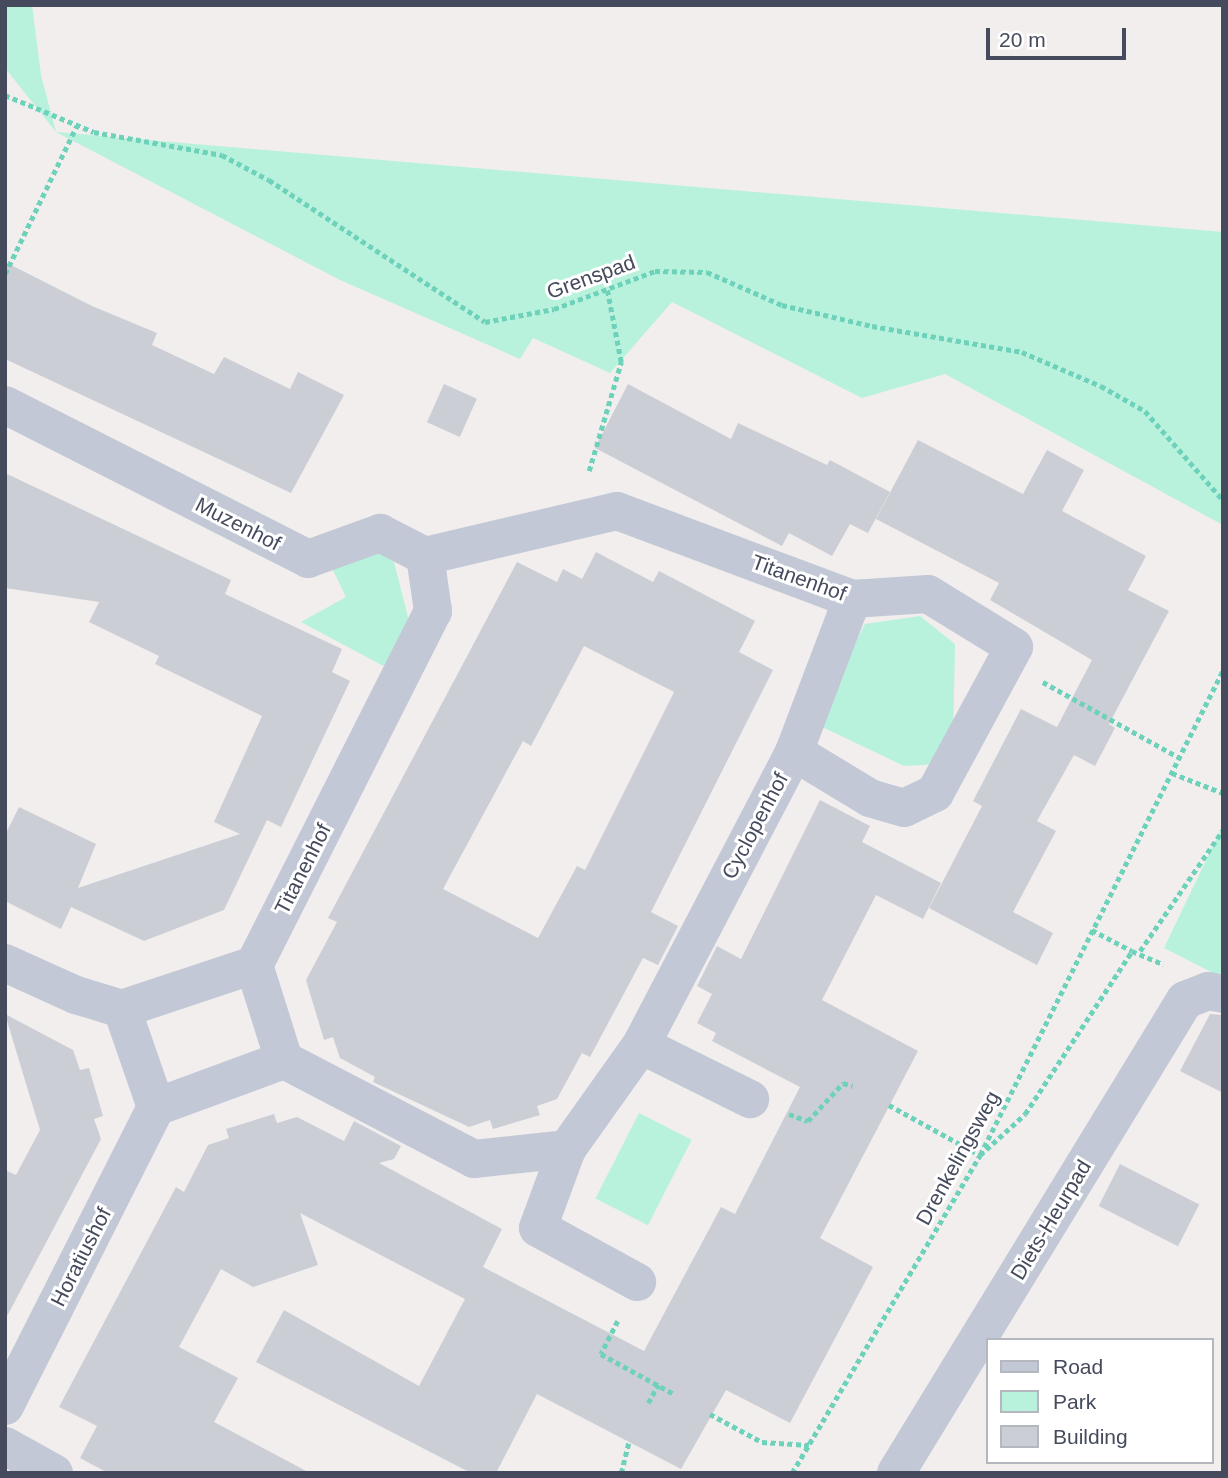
<!DOCTYPE html>
<style>
body{margin:0}
#map{position:relative;width:1228px;height:1478px;overflow:hidden;background:#f1eeed;font-family:Arial,sans-serif}
div>[style]{position:absolute}
[style*='--x']{left:calc(var(--x)*1px);top:calc(var(--y)*1px);width:calc(var(--w)*1px);rotate:calc(var(--a)*1deg)}
.green>*{inset:0;background:#b8f2dd;transform-origin:0 0}
.building>*{inset:0;background:#ccced6;transform-origin:0 0}
.path>*{height:4.5px;margin-top:-2.25px;transform-origin:0;background:repeating-linear-gradient(90deg,#6ed2ba 0 5px,transparent 0 8.5px)}
.minor>*{height:38px;margin:-19px;padding:0 19px;transform-origin:19px;border-radius:19px;background:#c3c8d6}
span{translate:-50% -50%;white-space:nowrap;text-align:center;line-height:1.15;-webkit-text-stroke:6px #fff;paint-order:stroke}
.street-label{font-size:21px;color:#454b5d}
.frame{position:absolute;inset:0;border:7px solid #454b5d;pointer-events:none}
.legend{position:absolute;left:986px;top:1338px;width:228px;height:126px;box-sizing:border-box;background:#fff;border:2px solid #b5b7be;margin:0;padding:9px 12px;list-style:none;font-size:21px;color:#454b5d}
.legend li{display:flex;align-items:center;gap:14px;height:35px}
.legend b{width:35px;border:2px solid #b5b7be}
.scale{position:absolute;left:986px;top:28px;width:140px;height:32px;box-sizing:border-box;border:4px solid #454b5d;border-top:0;padding-left:9px;font-size:21px;line-height:24px;white-space:nowrap;color:#454b5d;-webkit-text-stroke:5px #fff;paint-order:stroke}
</style>
<div id="map">
<div class="green">
<i style="clip-path:polygon(5px 5px,32px 5px,41px 75px,56px 132px,1223px 232px,1223px 525px,945px 374px,862px 398px,672px 302px,610px 373px,533px 338px,520px 359px,340px 280px,56px 132px,5px 68px)"></i>
<i style="clip-path:polygon(369px 546px,394px 562px,411px 629px,391px 670px,301px 622px,346px 597px,330px 564px)"></i>
<i style="clip-path:polygon(920px 616px,955px 644px,953px 741px,937px 764px,904px 766px,814px 723px,865px 624px)"></i>
<i style="clip-path:polygon(1223px 825px,1223px 978px,1164px 948px)"></i>
<i style="left:639px;top:1113px;width:59px;height:96px;rotate:27deg"></i>
</div>
<div class="building">
<i style="clip-path:polygon(5px 262px,92px 306px,157px 333px,152px 345px,214px 374px,224px 357px,290px 389px,298px 372px,344px 395px,291px 493px,5px 359px)"></i>
<i style="left:444px;top:384px;width:36px;height:42px;rotate:24deg"></i>
<i style="clip-path:polygon(628px 384px,731px 439px,738px 423px,827px 465px,830px 460px,890px 492px,868px 533px,850px 524px,832px 556px,789px 533px,782px 546px,595px 448px)"></i>
<i style="clip-path:polygon(918px 440px,1023px 494px,1047px 450px,1084px 470px,1062px 511px,1146px 556px,1128px 590px,1169px 611px,1109px 724px,1115px 728px,1095px 766px,1074px 755px,1037px 821px,1056px 831px,1013px 912px,1053px 933px,1037px 965px,929px 908px,982px 806px,973px 801px,1021px 709px,1057px 727px,1092px 660px,990px 600px,999px 583px,876px 519px)"></i>
<i style="clip-path:polygon(5px 473px,231px 580px,225px 594px,342px 649px,332px 672px,350px 681px,281px 827px,267px 820px,224px 910px,144px 941px,71px 907px,61px 929px,5px 901px,5px 835px,19px 807px,96px 844px,78px 888px,240px 834px,214px 822px,262px 716px,155px 664px,159px 656px,89px 622px,99px 602px,5px 588px)"></i>
<i style="clip-path:polygon(evenodd,596px 552px,653px 582px,659px 571px,755px 621px,739px 652px,773px 670px,651px 912px,678px 926px,658px 965px,643px 958px,590px 1057px,582px 1053px,557px 1099px,537px 1106px,540px 1115px,493px 1129px,490px 1120px,469px 1127px,373px 1082px,375px 1077px,340px 1058px,333px 1037px,324px 1040px,306px 980px,337px 922px,328px 918px,517px 562px,557px 582px,563px 569px,582px 579px,596px 552px,584px 646px,674px 692px,585px 870px,577px 866px,538px 938px,443px 889px,523px 741px,531px 746px,584px 646px)"></i>
<i style="clip-path:polygon(820px 800px,870px 826px,862px 842px,941px 883px,923px 919px,876px 895px,822px 1000px,918px 1051px,820px 1238px,873px 1267px,790px 1423px,726px 1390px,681px 1469px,537px 1394px,496px 1473px,471px 1473px,256px 1362px,284px 1310px,419px 1386px,465px 1299px,300px 1213px,318px 1265px,253px 1287px,221px 1269px,179px 1347px,238px 1378px,214px 1422px,310px 1473px,108px 1473px,80px 1458px,97px 1426px,59px 1407px,176px 1187px,184px 1192px,208px 1145px,229px 1138px,226px 1129px,274px 1114px,277px 1123px,297px 1117px,344px 1141px,354px 1121px,401px 1146px,394px 1159px,379px 1163px,502px 1229px,483px 1267px,644px 1351px,721px 1207px,735px 1214px,800px 1087px,712px 1041px,716px 1033px,697px 1023px,712px 994px,697px 986px,717px 946px,741px 959px)"></i>
<i style="clip-path:polygon(5px 1014px,73px 1050px,80px 1070px,89px 1068px,103px 1116px,94px 1119px,101px 1139px,5px 1320px,5px 1170px,16px 1175px,40px 1130px)"></i>
<i style="clip-path:polygon(1210px 1014px,1223px 1015px,1223px 1093px,1180px 1071px)"></i>
<i style="left:1120px;top:1164px;width:89px;height:47px;rotate:27deg"></i>
</div>
<div class="path">
<i style="--x:5;--y:95;--w:96;--a:22.6"></i>
<i style="--x:94;--y:132;--w:130;--a:10.2"></i>
<i style="--x:222;--y:155;--w:53;--a:28"></i>
<i style="--x:269;--y:180;--w:258;--a:33.3"></i>
<i style="--x:485;--y:322;--w:70;--a:-10.7"></i>
<i style="--x:554;--y:309;--w:108;--a:-20.6"></i>
<i style="--x:655;--y:271;--w:52;--a:1.1"></i>
<i style="--x:707;--y:272;--w:82;--a:23.7"></i>
<i style="--x:782;--y:305;--w:92;--a:13.1"></i>
<i style="--x:872;--y:326;--w:152;--a:9.8"></i>
<i style="--x:1022;--y:352;--w:86;--a:23.3"></i>
<i style="--x:1101;--y:386;--w:51;--a:29.6"></i>
<i style="--x:1145;--y:411;--w:118;--a:48.8"></i>
<i style="--x:5;--y:274;--w:165;--a:-64.2"></i>
<i style="--x:589;--y:471;--w:114;--a:-73.6"></i>
<i style="--x:621;--y:362;--w:74;--a:-100.9"></i>
<i style="--x:1043;--y:682;--w:157;--a:29"></i>
<i style="--x:1172;--y:773;--w:55;--a:21.4"></i>
<i style="--x:1092;--y:930;--w:45;--a:27.7"></i>
<i style="--x:1140;--y:951;--w:147;--a:-55.6"></i>
<i style="--x:889;--y:1105;--w:104;--a:28.8"></i>
<i style="--x:980;--y:1155;--w:61;--a:-42.3"></i>
<i style="--x:1025;--y:1114;--w:195;--a:-56.7"></i>
<i style="--x:1132;--y:951;--w:34;--a:23"></i>
<i style="--x:789;--y:1114;--w:20;--a:20"></i>
<i style="--x:808;--y:1121;--w:52;--a:-47.4"></i>
<i style="--x:843;--y:1083;--w:10;--a:17"></i>
<i style="--x:618;--y:1321;--w:37;--a:117"></i>
<i style="--x:601;--y:1354;--w:83;--a:28.7"></i>
<i style="--x:648;--y:1403;--w:21;--a:-61"></i>
<i style="--x:710;--y:1414;--w:59;--a:28.3"></i>
<i style="--x:762;--y:1442;--w:47;--a:3.7"></i>
<i style="--x:621;--y:1473;--w:33;--a:-76"></i>
<i style="--x:792;--y:1473;--w:369;--a:-59.4"></i>
<i style="--x:980;--y:1155;--w:542;--a:-63.39"></i>
</div>
<div class="minor">
<i style="--x:5;--y:405;--w:340;--a:26.9"></i>
<i style="--x:308;--y:559;--w:77;--a:-19.9"></i>
<i style="--x:380;--y:533;--w:51;--a:27.1"></i>
<i style="--x:425;--y:556;--w:56;--a:81.7"></i>
<i style="--x:433;--y:611;--w:397;--a:116.8"></i>
<i style="--x:254;--y:965;--w:139;--a:161.6"></i>
<i style="--x:425;--y:556;--w:197;--a:-13.2"></i>
<i style="--x:617;--y:511;--w:251;--a:20.5"></i>
<i style="--x:852;--y:599;--w:76;--a:-3.8"></i>
<i style="--x:928;--y:594;--w:101;--a:31.6"></i>
<i style="--x:1014;--y:647;--w:166;--a:118.4"></i>
<i style="--x:935;--y:793;--w:34;--a:154"></i>
<i style="--x:904;--y:808;--w:35;--a:-164"></i>
<i style="--x:870;--y:798;--w:89;--a:-148.8"></i>
<i style="--x:5;--y:963;--w:78;--a:24.3"></i>
<i style="--x:76;--y:995;--w:48;--a:16.9"></i>
<i style="--x:254;--y:965;--w:100;--a:72.5"></i>
<i style="--x:122;--y:1009;--w:104;--a:70.9"></i>
<i style="--x:641;--y:1045;--w:122;--a:26.4"></i>
<i style="--x:284;--y:1060;--w:214;--a:27.5"></i>
<i style="--x:474;--y:1159;--w:94;--a:-6.1"></i>
<i style="--x:567;--y:1149;--w:128;--a:-54.6"></i>
<i style="--x:641;--y:1045;--w:331;--a:-62.4"></i>
<i style="--x:794;--y:752;--w:164;--a:-69.2"></i>
<i style="--x:156;--y:1107;--w:136;--a:-20.2"></i>
<i style="--x:567;--y:1149;--w:84;--a:110.2"></i>
<i style="--x:538;--y:1228;--w:113;--a:28.6"></i>
<i style="--x:5;--y:1406;--w:335;--a:-63.2"></i>
<i style="--x:5;--y:1446;--w:56;--a:28.9"></i>
<i style="--x:896;--y:1473;--w:554;--a:-58.58"></i>
<i style="--x:1185;--y:1000;--w:25;--a:-21"></i>
<i style="--x:1208;--y:991;--w:15;--a:11"></i>
</div>
<div class="street-label">
<span style="left:591px;top:277px;rotate:-20deg">Grenspad</span>
<span style="left:238px;top:524px;rotate:27deg">Muzenhof</span>
<span style="left:799px;top:578px;rotate:20deg">Titanenhof</span>
<span style="left:755px;top:826px;rotate:-62deg">Cyclopenhof</span>
<span style="left:303px;top:869px;rotate:-63deg">Titanenhof</span>
<span style="left:958px;top:1158px;rotate:-61deg">Drenkelingsweg</span>
<span style="left:1051px;top:1220px;rotate:-59deg">Diets-Heurpad</span>
<span style="left:81px;top:1257px;rotate:-63deg">Horatiushof</span>
</div>
<div class="frame"></div>
<ul class="legend">
<li><b style="height:9px;background:#c3c8d6"></b>Road</li>
<li><b style="height:19px;background:#b8f2dd"></b>Park</li>
<li><b style="height:19px;background:#ccced6"></b>Building</li>
</ul>
<div class="scale">20 m</div>
</div>
